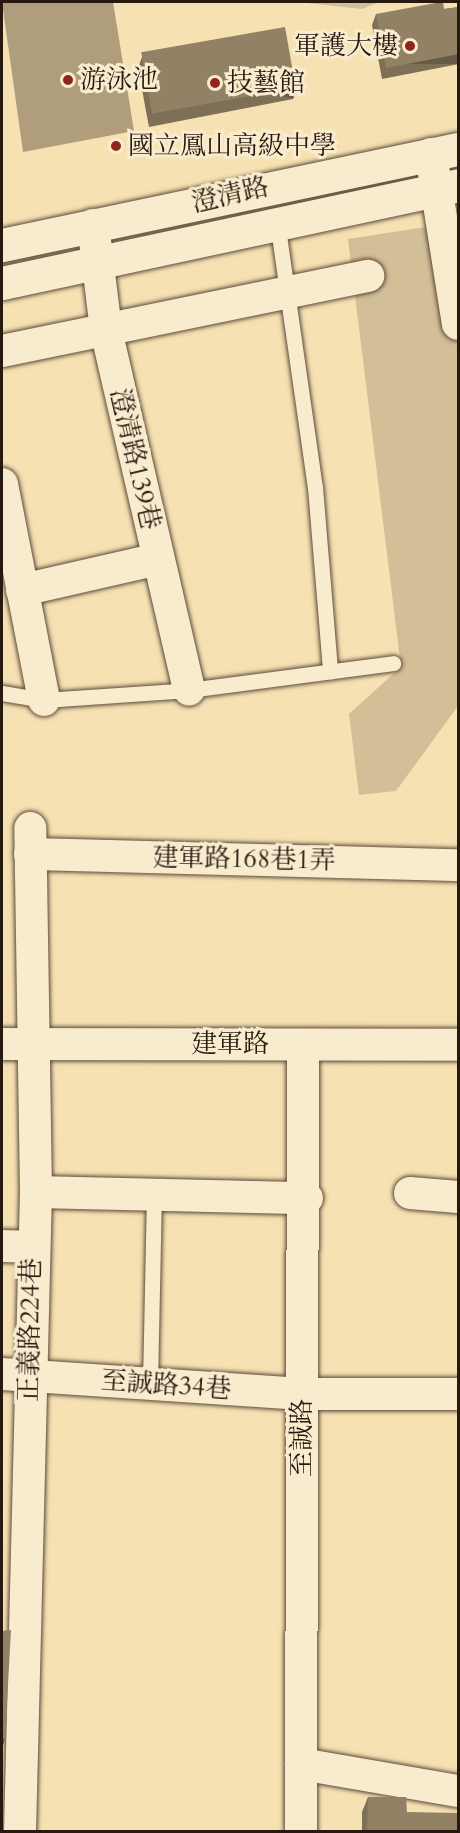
<!DOCTYPE html>
<meta charset="utf-8">
<style>
body{margin:0}
#map{position:relative;width:460px;height:1833px;overflow:hidden;background:#f6e1b3;font-family:Cardo,"Noto Serif TC",serif}
div>[style]{position:absolute}
[style*='--x']{left:calc(var(--x)*1px);top:calc(var(--y)*1px);width:calc(var(--w)*1px);rotate:calc(var(--a)*1deg)}
.green>*{inset:0;background:#d3bf97}
.water>*{inset:0;background:#b09d7c}
.roads{filter:drop-shadow(0 0 2px #5c4b39) drop-shadow(0 0 2px #5c4b39)}
.service>*{height:15px;margin:-7.5px;padding:0 7.5px;transform-origin:7.5px;border-radius:7.5px;background:#f9ecce}
.minor>*{height:32px;margin:-16px;padding:0 16px;transform-origin:16px;border-radius:16px;background:#f9ecce}
.secondary>*{height:33px;margin:-16.5px;padding:0 16.5px;transform-origin:16.5px;border-radius:16.5px;background:#f9ecce}
.wall>*{inset:0;background:#7e6f57}
.shaded-wall>*{inset:0;background:#675a47;transform-origin:0 0}
.building>*{inset:0;background:#938165;transform-origin:0 0}
.dots>*{width:16px;height:16px;translate:-50% -50%;box-sizing:border-box;border:3px solid #f9ecce;border-radius:50%}
span{translate:-50% -50%;white-space:nowrap;text-align:center;line-height:1.15;-webkit-text-stroke:6px #f9ecce;paint-order:stroke}
.poi-label{font-size:26px;color:#281910}
.right{translate:-100% -50%;text-align:right}
.left{translate:0 -50%;text-align:left}
.street-label{font-size:26px;color:#281910}
.frame{position:absolute;inset:0;border:3px solid #281910;pointer-events:none}
</style>
<div id="map">
<div class="green">
<i style="clip-path:polygon(297px 2px,379px 2px,362px 9px)"></i>
<i style="clip-path:polygon(458px 222px,458px 706px,396px 791px,359px 795px,349px 714px,401px 667px,348px 239px)"></i>
</div>
<div class="water">
<i style="clip-path:polygon(2px 2px,113px 2px,134px 131px,23px 152px)"></i>
</div>
<div class="roads">
<div class="service">
<i style="--x:277;--y:221;--w:269;--a:81.9"></i>
<i style="--x:315;--y:487;--w:185;--a:85.3"></i>
<i style="--x:2;--y:693;--w:43;--a:9.5"></i>
<i style="--x:44;--y:700;--w:145;--a:-3.9"></i>
<i style="--x:189;--y:690;--w:206;--a:-7.5"></i>
<i style="--x:150;--y:1384;--w:190;--a:-88.8"></i>
</div>
<div class="minor">
<i style="--x:431;--y:154;--w:172;--a:81"></i>
<i style="--x:93;--y:225;--w:106;--a:82.9"></i>
<i style="--x:106;--y:330;--w:369;--a:77"></i>
<i style="--x:2;--y:351;--w:374;--a:-11.6"></i>
<i style="--x:2;--y:484;--w:220;--a:79"></i>
<i style="--x:22;--y:590;--w:139;--a:-12.8"></i>
<i style="--x:30;--y:854;--w:428;--a:1.5"></i>
<i style="--x:2;--y:1044;--w:456;--a:0.1"></i>
<i style="--x:36;--y:1192;--w:271;--a:1.3"></i>
<i style="--x:410;--y:1193;--w:48;--a:4.8"></i>
<i style="--x:2;--y:1246;--w:29;--a:2"></i>
<i style="--x:2;--y:1374;--w:301;--a:3.8"></i>
<i style="--x:302;--y:1394;--w:156;--a:0"></i>
<i style="--x:301;--y:1764;--w:159;--a:9.8"></i>
<i style="--x:20;--y:1832;--w:640;--a:-88.57"></i>
<i style="--x:36;--y:1192;--w:364;--a:-90.9"></i>
<i style="--x:301;--y:1832;--w:787;--a:-89.85"></i>
</div>
<div class="secondary">
<i style="--x:2;--y:245;--w:466;--a:-11.9"></i>
<i style="--x:2;--y:283;--w:466;--a:-12.1"></i>
</div>
</div>
<div class="wall">
<i style="clip-path:polygon(459px 7px,459px 64px,382px 79px,372px 25px,376px 14px,444px 9px)"></i>
<i style="clip-path:polygon(142px 57px,296px 88px,293px 99px,149px 127px,138px 68px)"></i>
<i style="clip-path:polygon(368px 1797px,459px 1832px,362px 1832px,362px 1812px)"></i>
</div>
<div class="shaded-wall">
<i style="left:459px;top:54px;width:10px;height:74px;rotate:90deg"></i>
<i style="left:296px;top:88px;width:11px;height:146px;rotate:105deg"></i>
<i style="clip-path:polygon(2px 1739px,5px 1739px,2px 1749px)"></i>
</div>
<div class="building">
<i style="clip-path:polygon(441px 2px,443px 2px,444px 9px,459px 7px,459px 54px,386px 68px,376px 14px)"></i>
<i style="left:285px;top:27px;width:62px;height:146px;rotate:80deg"></i>
<i style="clip-path:polygon(11px 1630px,5px 1739px,2px 1739px,2px 1631px)"></i>
<i style="clip-path:polygon(368px 1797px,406px 1797px,407px 1812px,459px 1813px,459px 1832px,367px 1832px)"></i>
</div>
<div class="dots">
<i style="left:410px;top:46px;background:#8f2418"></i>
<i style="left:68px;top:80px;background:#8f2418"></i>
<i style="left:215px;top:83px;background:#8f2418"></i>
<i style="left:116px;top:146px;background:#8f2418"></i>
</div>
<div class="poi-label">
<span class="right" style="left:398px;top:46px">軍護大樓</span>
<span class="left" style="left:80px;top:80px">游泳池</span>
<span class="left" style="left:227px;top:83px">技藝館</span>
<span class="left" style="left:128px;top:146px">國立鳳山高級中學</span>
</div>
<div class="street-label">
<span style="left:230px;top:195px;rotate:-13deg">澄清路</span>
<span style="left:135px;top:459px;rotate:77deg">澄清路139巷</span>
<span style="left:244px;top:859px;rotate:1deg">建軍路168巷1弄</span>
<span style="left:230px;top:1044px">建軍路</span>
<span style="left:30px;top:1330px;rotate:-89deg">正義路224巷</span>
<span style="left:166px;top:1385px;rotate:4deg">至誠路34巷</span>
<span style="left:302px;top:1438px;rotate:-90deg">至誠路</span>
</div>
<div class="frame"></div>
</div>
